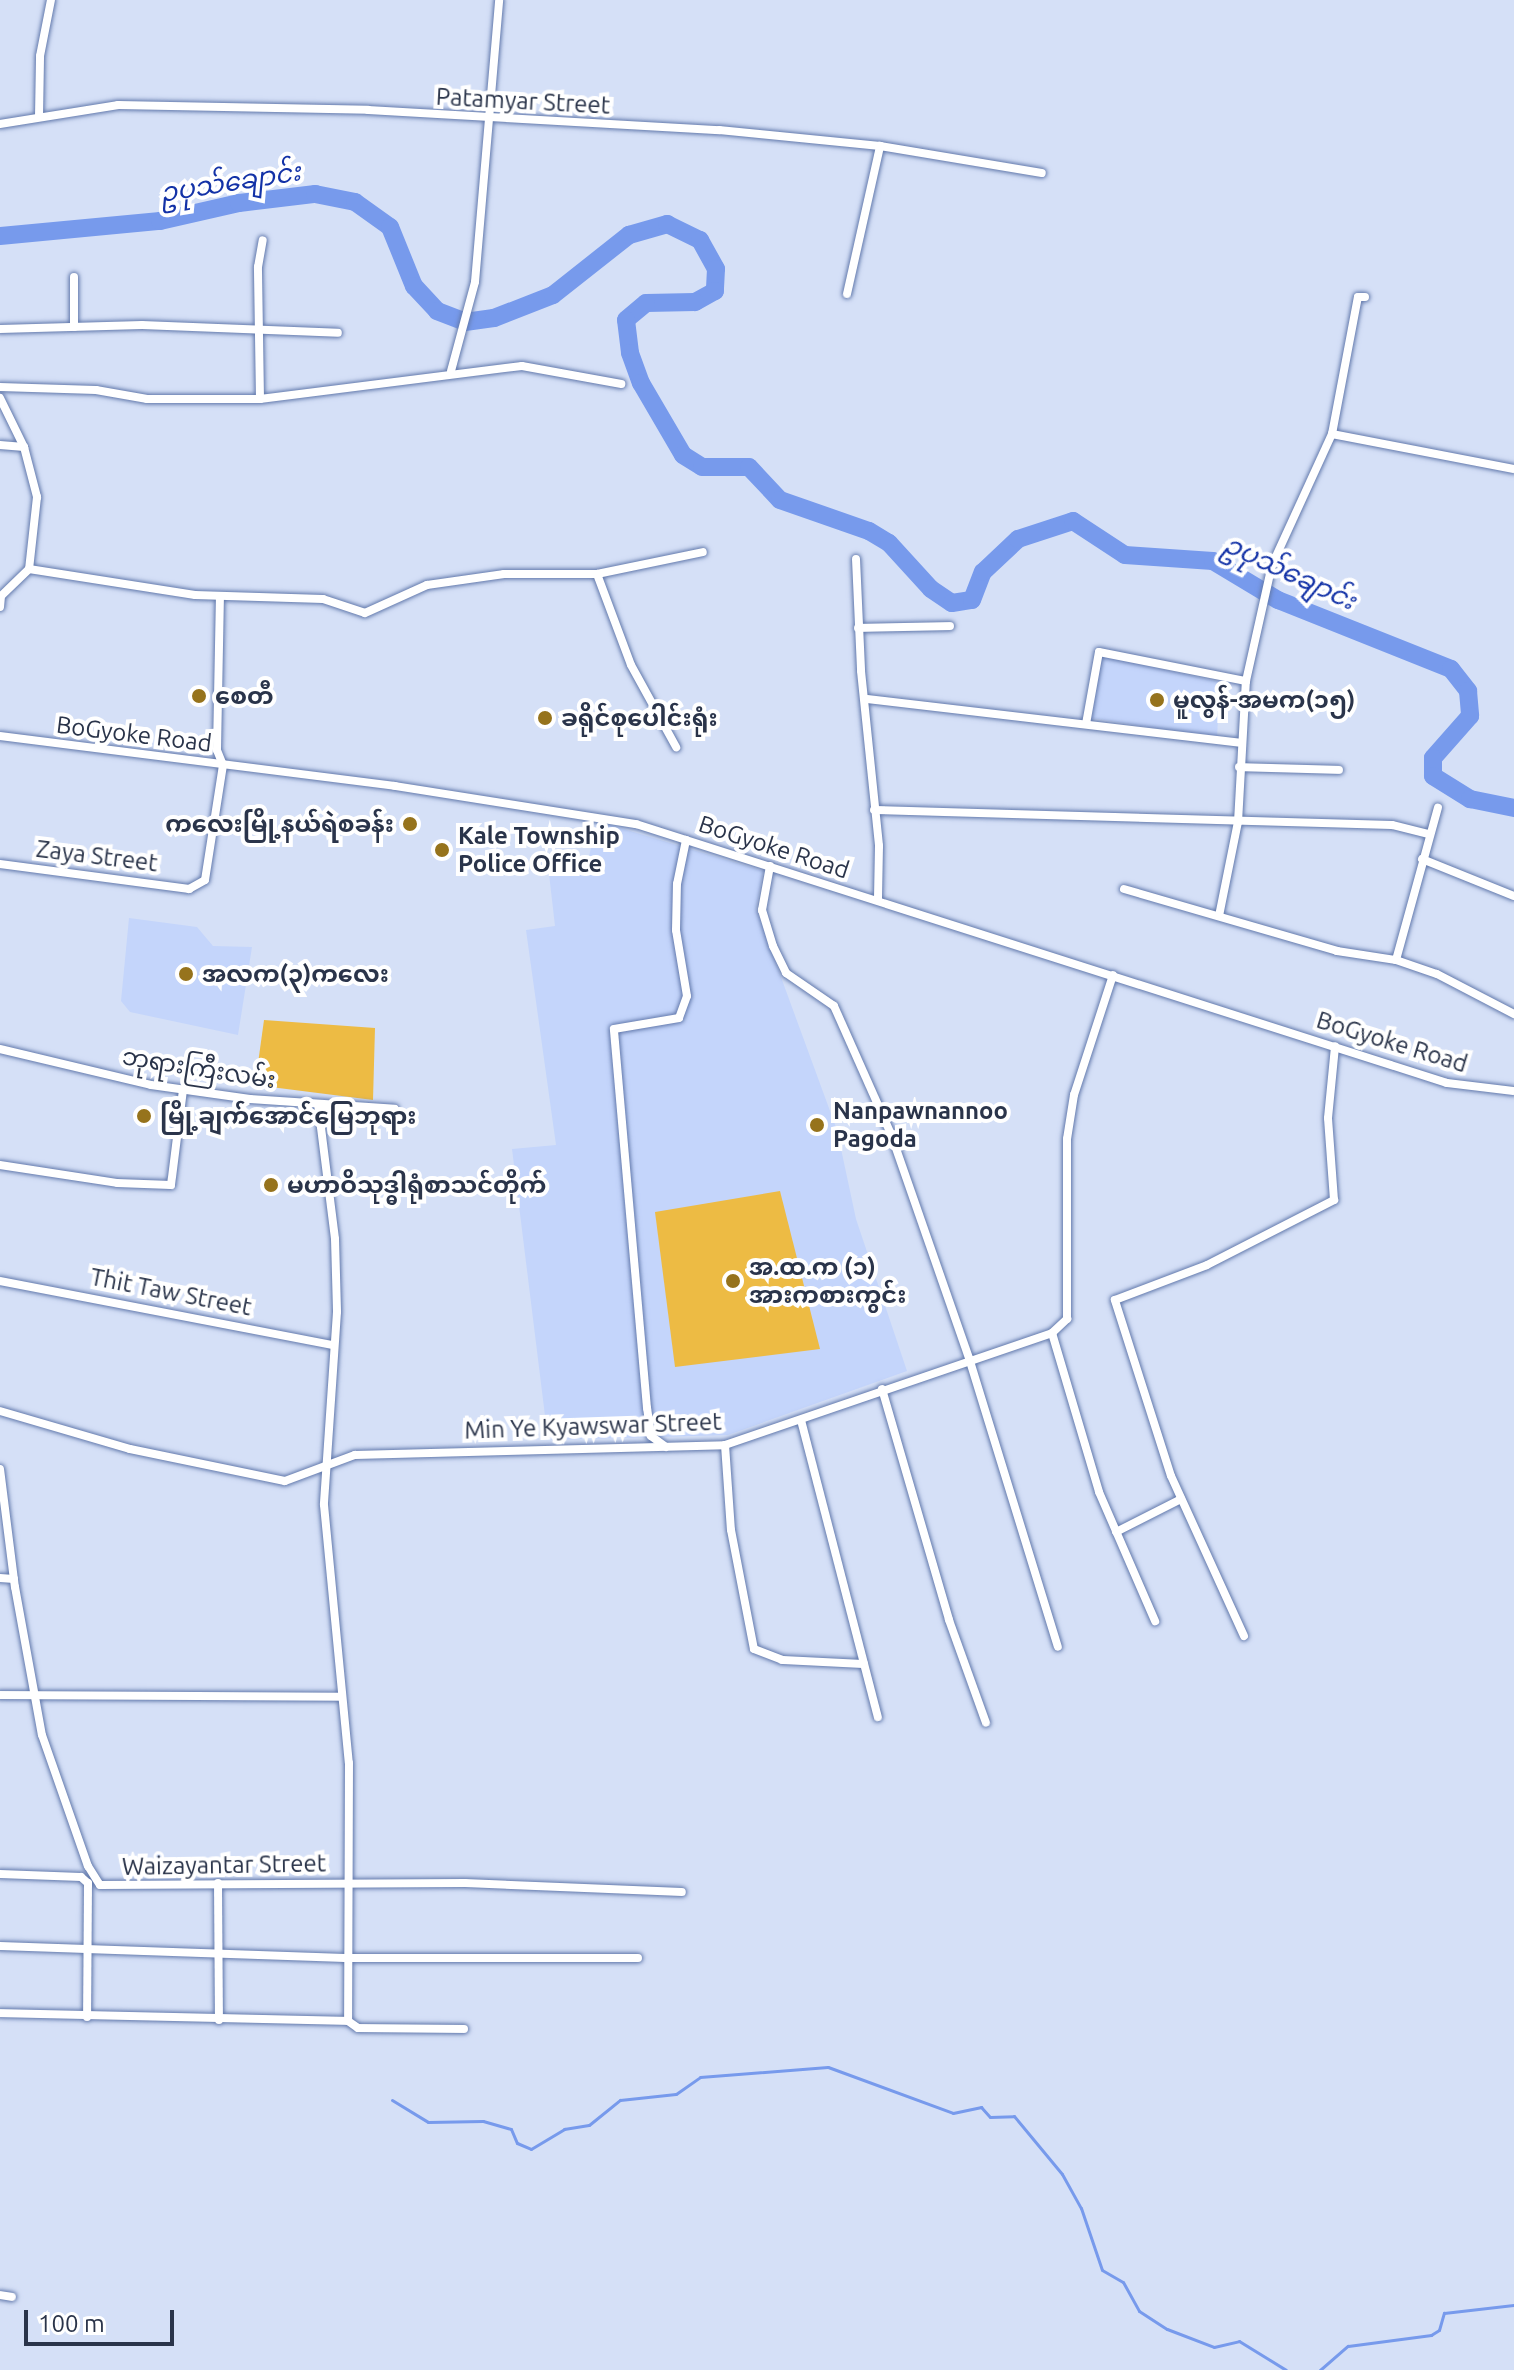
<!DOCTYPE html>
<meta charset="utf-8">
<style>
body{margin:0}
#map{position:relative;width:1514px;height:2370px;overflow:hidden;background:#d5e0f7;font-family:Ubuntu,"Noto Sans Myanmar",sans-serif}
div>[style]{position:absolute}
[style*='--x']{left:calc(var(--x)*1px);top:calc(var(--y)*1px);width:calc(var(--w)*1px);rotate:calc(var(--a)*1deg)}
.built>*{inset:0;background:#c4d5fb}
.green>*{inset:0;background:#edbb44}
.stream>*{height:3px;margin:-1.5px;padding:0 1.5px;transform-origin:1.5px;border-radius:1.5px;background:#779aec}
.river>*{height:18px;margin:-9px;padding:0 9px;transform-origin:9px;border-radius:9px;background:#779aec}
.roads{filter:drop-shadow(0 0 2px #6279ac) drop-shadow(0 0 2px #6279ac)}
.minor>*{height:8px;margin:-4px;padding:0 4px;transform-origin:4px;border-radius:4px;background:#fff}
.dots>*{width:22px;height:22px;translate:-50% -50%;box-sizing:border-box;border:4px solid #fff;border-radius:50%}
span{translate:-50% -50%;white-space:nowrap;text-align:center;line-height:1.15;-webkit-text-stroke:8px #fff;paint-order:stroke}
.street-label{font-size:24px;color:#2a344a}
.poi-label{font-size:24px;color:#2a344a;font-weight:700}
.left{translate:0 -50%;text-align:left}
.right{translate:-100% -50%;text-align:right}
.water-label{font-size:26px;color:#1332a7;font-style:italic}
.scale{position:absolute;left:24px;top:2310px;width:150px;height:36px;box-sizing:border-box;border:4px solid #2a344a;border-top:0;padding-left:10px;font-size:24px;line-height:28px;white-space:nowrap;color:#2a344a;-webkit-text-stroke:6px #fff;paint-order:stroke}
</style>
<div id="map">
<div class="built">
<i style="clip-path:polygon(1101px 656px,1220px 682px,1217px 738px,1092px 718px)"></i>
<i style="clip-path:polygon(597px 821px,763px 871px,756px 909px,837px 1130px,856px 1219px,907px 1371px,728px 1435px,548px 1440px,512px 1149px,556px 1145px,526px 930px,555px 926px,549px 874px,586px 870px)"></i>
<i style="clip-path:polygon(129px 918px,197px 927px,213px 946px,252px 947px,238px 1035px,130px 1012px,121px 1001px)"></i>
</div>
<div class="green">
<i style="clip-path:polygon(264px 1020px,375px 1028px,373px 1100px,255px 1085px)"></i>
<i style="clip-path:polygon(780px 1191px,820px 1349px,675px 1367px,655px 1212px)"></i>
</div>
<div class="stream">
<i style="--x:392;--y:2100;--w:42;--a:31.4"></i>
<i style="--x:428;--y:2122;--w:55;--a:-1"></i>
<i style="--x:483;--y:2121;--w:29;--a:16"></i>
<i style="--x:511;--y:2129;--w:15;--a:67"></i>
<i style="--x:517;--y:2143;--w:15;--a:23"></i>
<i style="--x:531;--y:2149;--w:39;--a:-31"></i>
<i style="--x:564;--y:2129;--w:25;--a:-9"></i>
<i style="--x:589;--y:2125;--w:40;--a:-39"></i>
<i style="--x:620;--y:2100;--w:56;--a:-6.1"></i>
<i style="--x:676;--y:2094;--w:29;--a:-35"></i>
<i style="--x:700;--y:2077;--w:128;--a:-4.5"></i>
<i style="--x:828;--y:2067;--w:133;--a:20.2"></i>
<i style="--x:953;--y:2113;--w:29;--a:-12"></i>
<i style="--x:981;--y:2107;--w:13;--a:48"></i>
<i style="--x:990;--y:2117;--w:24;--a:-2"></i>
<i style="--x:1014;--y:2116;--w:75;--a:50.4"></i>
<i style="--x:1062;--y:2174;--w:39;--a:61"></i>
<i style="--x:1081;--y:2208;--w:65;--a:71.3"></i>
<i style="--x:1102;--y:2270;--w:24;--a:30"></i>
<i style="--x:1123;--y:2282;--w:33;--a:61"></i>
<i style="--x:1139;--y:2311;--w:33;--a:33"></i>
<i style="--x:1167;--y:2329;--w:50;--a:21"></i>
<i style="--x:1214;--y:2347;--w:26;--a:-13"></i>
<i style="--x:1239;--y:2341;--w:55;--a:31.7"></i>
<i style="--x:1320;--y:2370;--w:37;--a:-41"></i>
<i style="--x:1348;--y:2346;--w:84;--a:-7.5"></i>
<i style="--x:1431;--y:2335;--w:9;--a:-32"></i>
<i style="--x:1439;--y:2330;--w:18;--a:-74"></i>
<i style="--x:1444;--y:2313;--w:70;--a:-6.5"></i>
</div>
<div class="river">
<i style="--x:0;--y:236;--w:161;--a:-5.4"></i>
<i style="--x:160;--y:221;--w:81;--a:-12.8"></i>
<i style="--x:239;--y:203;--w:77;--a:-6.8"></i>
<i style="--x:315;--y:194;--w:41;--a:11.3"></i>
<i style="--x:355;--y:202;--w:43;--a:35.5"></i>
<i style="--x:390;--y:227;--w:64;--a:67.9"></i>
<i style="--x:414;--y:286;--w:34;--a:47"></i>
<i style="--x:437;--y:311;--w:30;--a:21"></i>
<i style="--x:465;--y:322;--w:29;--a:-8"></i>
<i style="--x:494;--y:318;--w:63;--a:-21.3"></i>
<i style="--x:553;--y:295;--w:97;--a:-38.3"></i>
<i style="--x:629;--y:235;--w:40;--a:-16"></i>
<i style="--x:667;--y:224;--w:37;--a:26"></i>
<i style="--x:700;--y:240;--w:33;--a:61"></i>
<i style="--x:716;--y:269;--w:22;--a:93"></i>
<i style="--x:715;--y:291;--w:23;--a:151"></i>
<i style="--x:695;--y:302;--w:49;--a:178.8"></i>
<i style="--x:646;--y:303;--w:26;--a:140"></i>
<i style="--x:626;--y:320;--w:33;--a:83"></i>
<i style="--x:630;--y:353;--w:32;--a:70"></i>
<i style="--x:641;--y:383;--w:83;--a:59.7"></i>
<i style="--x:683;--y:455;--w:22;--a:32"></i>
<i style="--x:702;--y:467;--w:47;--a:0"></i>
<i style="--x:749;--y:467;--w:45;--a:46.8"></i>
<i style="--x:780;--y:500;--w:94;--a:19.2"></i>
<i style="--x:869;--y:531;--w:23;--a:31"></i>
<i style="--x:889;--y:543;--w:62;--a:47.6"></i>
<i style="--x:931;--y:589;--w:25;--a:34"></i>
<i style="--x:952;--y:603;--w:20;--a:-9"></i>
<i style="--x:972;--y:600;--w:30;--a:-69"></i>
<i style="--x:983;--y:572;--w:48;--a:-43.3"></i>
<i style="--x:1018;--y:539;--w:58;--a:-18.1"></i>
<i style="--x:1073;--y:521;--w:62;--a:33.2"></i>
<i style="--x:1125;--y:555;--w:88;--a:3.9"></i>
<i style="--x:1213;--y:561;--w:76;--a:31"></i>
<i style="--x:1278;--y:600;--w:186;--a:21.7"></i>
<i style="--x:1451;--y:669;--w:28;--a:52"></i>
<i style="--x:1468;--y:691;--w:25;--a:85"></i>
<i style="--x:1470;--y:716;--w:56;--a:131.4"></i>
<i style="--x:1433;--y:758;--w:18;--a:90"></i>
<i style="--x:1433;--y:776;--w:44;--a:31.9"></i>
<i style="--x:1470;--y:799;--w:45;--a:11.6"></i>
</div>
<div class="roads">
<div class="minor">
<i style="--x:39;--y:116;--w:60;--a:-89"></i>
<i style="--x:40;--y:56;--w:57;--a:-78.9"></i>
<i style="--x:0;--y:124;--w:120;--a:-9.1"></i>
<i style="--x:118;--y:105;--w:250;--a:1.1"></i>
<i style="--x:368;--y:110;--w:352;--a:3.3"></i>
<i style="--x:719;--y:130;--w:162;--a:5.7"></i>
<i style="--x:880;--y:146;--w:164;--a:9.5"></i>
<i style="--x:847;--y:294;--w:152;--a:-77.4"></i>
<i style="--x:74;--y:327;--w:50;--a:-90"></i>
<i style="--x:0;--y:329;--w:142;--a:-1.6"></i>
<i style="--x:142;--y:325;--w:196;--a:2.3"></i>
<i style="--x:451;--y:371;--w:92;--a:-74.9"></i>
<i style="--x:475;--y:282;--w:283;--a:-85.1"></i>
<i style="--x:0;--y:387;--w:96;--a:1.8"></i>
<i style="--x:96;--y:390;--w:52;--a:10"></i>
<i style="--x:147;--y:399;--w:113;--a:0"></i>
<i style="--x:260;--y:399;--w:264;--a:-7.2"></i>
<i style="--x:522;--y:366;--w:101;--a:10.3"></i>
<i style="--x:0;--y:398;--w:55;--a:63.9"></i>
<i style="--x:24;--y:447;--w:52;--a:75.4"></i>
<i style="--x:37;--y:497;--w:72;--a:96.3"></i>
<i style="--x:29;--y:569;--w:39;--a:136"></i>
<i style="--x:1;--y:596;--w:11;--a:95"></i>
<i style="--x:260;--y:399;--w:132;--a:-90.9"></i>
<i style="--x:258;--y:267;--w:27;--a:-80"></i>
<i style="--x:1332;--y:434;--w:139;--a:-79.3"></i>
<i style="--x:1358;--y:297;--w:7;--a:0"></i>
<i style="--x:0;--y:445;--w:24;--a:5"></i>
<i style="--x:856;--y:559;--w:112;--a:87.4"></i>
<i style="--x:861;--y:671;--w:176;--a:84.1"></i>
<i style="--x:879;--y:846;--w:54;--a:91.1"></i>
<i style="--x:29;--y:569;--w:168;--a:8.9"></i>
<i style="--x:195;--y:595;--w:128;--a:1.8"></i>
<i style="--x:323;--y:599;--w:44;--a:18.4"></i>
<i style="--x:365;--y:613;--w:68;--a:-24.3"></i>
<i style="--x:427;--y:585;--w:78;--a:-8.1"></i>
<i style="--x:504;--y:574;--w:93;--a:0"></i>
<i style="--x:597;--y:574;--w:108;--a:-11.7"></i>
<i style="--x:597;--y:574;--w:97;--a:69.5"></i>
<i style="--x:631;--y:665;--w:94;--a:61.2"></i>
<i style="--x:858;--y:628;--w:92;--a:-1.2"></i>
<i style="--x:867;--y:699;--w:376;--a:6.7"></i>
<i style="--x:1086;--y:724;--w:73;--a:-79.8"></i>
<i style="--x:1099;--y:652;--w:150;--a:11.2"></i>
<i style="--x:0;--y:736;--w:398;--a:7.2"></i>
<i style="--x:395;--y:786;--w:244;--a:9"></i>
<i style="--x:636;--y:824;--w:851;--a:17.71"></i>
<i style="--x:1447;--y:1083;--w:67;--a:6.8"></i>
<i style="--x:1239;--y:767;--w:100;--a:1.7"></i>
<i style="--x:874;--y:810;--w:518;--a:1.66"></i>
<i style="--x:1392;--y:825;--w:37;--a:14"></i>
<i style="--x:1422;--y:859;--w:99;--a:21.9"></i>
<i style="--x:0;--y:864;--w:191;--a:7.5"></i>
<i style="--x:189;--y:889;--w:18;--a:-29"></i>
<i style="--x:205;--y:880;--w:116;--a:-81.1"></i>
<i style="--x:223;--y:765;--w:16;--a:-112"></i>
<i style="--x:217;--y:750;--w:154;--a:-88.9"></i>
<i style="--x:770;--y:866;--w:45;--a:100.3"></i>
<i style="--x:762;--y:910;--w:38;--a:73"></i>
<i style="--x:773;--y:946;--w:30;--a:64"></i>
<i style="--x:786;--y:973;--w:58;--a:34.5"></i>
<i style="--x:834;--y:1006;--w:140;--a:66"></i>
<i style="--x:891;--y:1134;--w:237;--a:70.8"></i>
<i style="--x:969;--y:1358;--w:302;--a:72.9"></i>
<i style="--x:1124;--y:889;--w:222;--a:16.2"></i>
<i style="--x:1337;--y:951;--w:60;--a:8.7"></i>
<i style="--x:1396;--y:960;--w:43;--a:18.9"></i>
<i style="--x:1437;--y:974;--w:87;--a:27.5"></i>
<i style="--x:1219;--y:916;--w:96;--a:-78.6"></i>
<i style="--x:1238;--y:822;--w:141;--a:-86.8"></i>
<i style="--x:1246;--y:681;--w:119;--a:-77.4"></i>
<i style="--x:1272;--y:565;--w:144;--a:-65.4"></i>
<i style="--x:1332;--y:434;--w:185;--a:10.9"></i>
<i style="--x:1396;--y:960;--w:158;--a:-74.6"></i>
<i style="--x:0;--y:1049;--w:155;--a:13.4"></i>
<i style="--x:151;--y:1085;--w:100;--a:8"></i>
<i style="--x:250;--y:1099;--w:145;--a:3.9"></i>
<i style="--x:318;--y:1104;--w:136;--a:82.8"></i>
<i style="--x:335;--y:1239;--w:73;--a:88.4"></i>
<i style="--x:337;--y:1312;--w:193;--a:93.9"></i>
<i style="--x:324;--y:1505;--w:259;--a:84.5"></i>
<i style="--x:349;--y:1763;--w:258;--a:90.2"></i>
<i style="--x:348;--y:2021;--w:12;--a:35"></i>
<i style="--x:358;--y:2028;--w:106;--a:0.5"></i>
<i style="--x:0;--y:1165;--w:118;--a:8.7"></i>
<i style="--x:117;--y:1183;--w:54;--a:2.1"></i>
<i style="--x:171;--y:1185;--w:96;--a:-82.8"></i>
<i style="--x:0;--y:1281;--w:339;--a:10.9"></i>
<i style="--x:1052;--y:1333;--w:166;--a:73.5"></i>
<i style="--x:1099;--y:1492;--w:141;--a:66.5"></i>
<i style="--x:882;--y:1389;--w:241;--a:73.8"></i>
<i style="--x:949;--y:1620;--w:109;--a:70.2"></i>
<i style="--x:0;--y:1411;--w:135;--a:16.3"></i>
<i style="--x:130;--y:1449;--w:158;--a:11.7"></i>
<i style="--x:285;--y:1481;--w:75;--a:-20.4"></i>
<i style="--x:355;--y:1455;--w:370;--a:-1.5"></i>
<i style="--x:725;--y:1445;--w:346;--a:-18.9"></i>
<i style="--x:1052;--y:1333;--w:21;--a:-43"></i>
<i style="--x:1067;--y:1319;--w:180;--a:-90"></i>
<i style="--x:1067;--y:1139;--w:45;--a:-81"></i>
<i style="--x:1074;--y:1095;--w:126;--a:-72"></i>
<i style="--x:801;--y:1420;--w:307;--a:75.5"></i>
<i style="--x:725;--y:1445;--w:85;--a:86"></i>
<i style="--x:731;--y:1530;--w:121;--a:79.1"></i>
<i style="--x:754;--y:1649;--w:30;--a:21"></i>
<i style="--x:782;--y:1660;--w:82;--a:2.8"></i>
<i style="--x:666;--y:1447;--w:19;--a:-144"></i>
<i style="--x:651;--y:1436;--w:28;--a:-98"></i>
<i style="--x:647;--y:1408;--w:380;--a:-95"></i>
<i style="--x:614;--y:1029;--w:66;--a:-9.6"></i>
<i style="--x:679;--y:1018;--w:23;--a:-70"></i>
<i style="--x:687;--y:996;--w:67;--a:-99.5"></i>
<i style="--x:676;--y:930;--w:46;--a:-88.8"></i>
<i style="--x:677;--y:884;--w:45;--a:-78.4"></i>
<i style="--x:0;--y:1469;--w:119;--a:82.8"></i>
<i style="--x:15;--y:1587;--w:150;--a:79.7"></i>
<i style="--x:42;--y:1735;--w:139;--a:70.7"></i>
<i style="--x:88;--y:1866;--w:22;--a:58"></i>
<i style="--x:100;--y:1885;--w:365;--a:-0.3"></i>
<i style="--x:465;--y:1883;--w:217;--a:2.4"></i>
<i style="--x:1116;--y:1532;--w:73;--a:-26.9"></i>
<i style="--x:0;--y:1578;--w:14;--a:4"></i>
<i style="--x:1244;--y:1636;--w:176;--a:-114.5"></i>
<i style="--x:1171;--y:1476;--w:185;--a:-107.7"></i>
<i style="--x:1115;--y:1300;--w:98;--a:-20.8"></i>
<i style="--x:1207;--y:1265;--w:143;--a:-27.1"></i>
<i style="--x:1334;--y:1200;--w:82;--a:-94.2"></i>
<i style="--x:1328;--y:1118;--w:72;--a:-84.4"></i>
<i style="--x:0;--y:1695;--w:341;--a:0.3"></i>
<i style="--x:0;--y:1874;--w:81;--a:2.1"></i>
<i style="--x:81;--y:1877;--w:9;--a:41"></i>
<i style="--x:88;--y:1883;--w:134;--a:90.4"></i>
<i style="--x:218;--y:1883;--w:137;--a:89.6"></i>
<i style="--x:0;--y:1946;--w:345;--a:2"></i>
<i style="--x:345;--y:1958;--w:293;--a:0"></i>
<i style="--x:0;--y:2013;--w:348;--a:1.3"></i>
<i style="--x:0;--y:2295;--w:12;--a:9"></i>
</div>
</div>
<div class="dots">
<i style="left:199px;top:696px;background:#96731c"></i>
<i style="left:1157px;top:700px;background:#96731c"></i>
<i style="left:545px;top:718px;background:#96731c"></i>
<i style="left:410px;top:824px;background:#96731c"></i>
<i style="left:442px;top:850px;background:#96731c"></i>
<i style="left:186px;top:974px;background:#96731c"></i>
<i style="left:144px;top:1116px;background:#96731c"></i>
<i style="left:817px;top:1125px;background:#96731c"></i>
<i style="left:271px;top:1185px;background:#96731c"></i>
<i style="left:733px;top:1281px;background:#96731c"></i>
</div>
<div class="street-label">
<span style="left:523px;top:101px;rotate:3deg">Patamyar Street</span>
<span style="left:134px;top:734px;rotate:7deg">BoGyoke Road</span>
<span style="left:774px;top:847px;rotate:18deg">BoGyoke Road</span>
<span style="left:97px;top:856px;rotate:7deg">Zaya Street</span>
<span style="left:1392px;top:1042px;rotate:17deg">BoGyoke Road</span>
<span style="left:199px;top:1068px;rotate:9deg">ဘုရားကြီးလမ်း</span>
<span style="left:171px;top:1292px;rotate:11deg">Thit Taw Street</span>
<span style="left:593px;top:1426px;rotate:-2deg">Min Ye Kyawswar Street</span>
<span style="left:224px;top:1865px;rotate:-1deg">Waizayantar Street</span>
</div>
<div class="poi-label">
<span class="left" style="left:215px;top:696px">စေတီ</span>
<span class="left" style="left:1173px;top:700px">မူလွန်-အမက(၁၅)</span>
<span class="left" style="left:561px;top:718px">ခရိုင်စုပေါင်းရုံး</span>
<span class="right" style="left:394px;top:824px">ကလေးမြို့နယ်ရဲစခန်း</span>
<span class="left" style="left:458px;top:850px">Kale Township<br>Police Office</span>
<span class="left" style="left:202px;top:974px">အလက(၃)ကလေး</span>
<span class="left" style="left:833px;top:1125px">Nanpawnannoo<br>Pagoda</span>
<span class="left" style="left:160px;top:1116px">မြို့ချက်အောင်မြေဘုရား</span>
<span class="left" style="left:287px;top:1185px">မဟာဝိသုဒ္ဓါရုံစာသင်တိုက်</span>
<span class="left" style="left:749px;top:1281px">အ.ထ.က (၁)<br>အားကစားကွင်း</span>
</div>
<div class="water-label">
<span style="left:230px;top:182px;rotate:-9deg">ဥပုသ်ချောင်း</span>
<span style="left:1290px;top:572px;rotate:25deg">ဥပုသ်ချောင်း</span>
</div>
<div class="scale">100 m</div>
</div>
